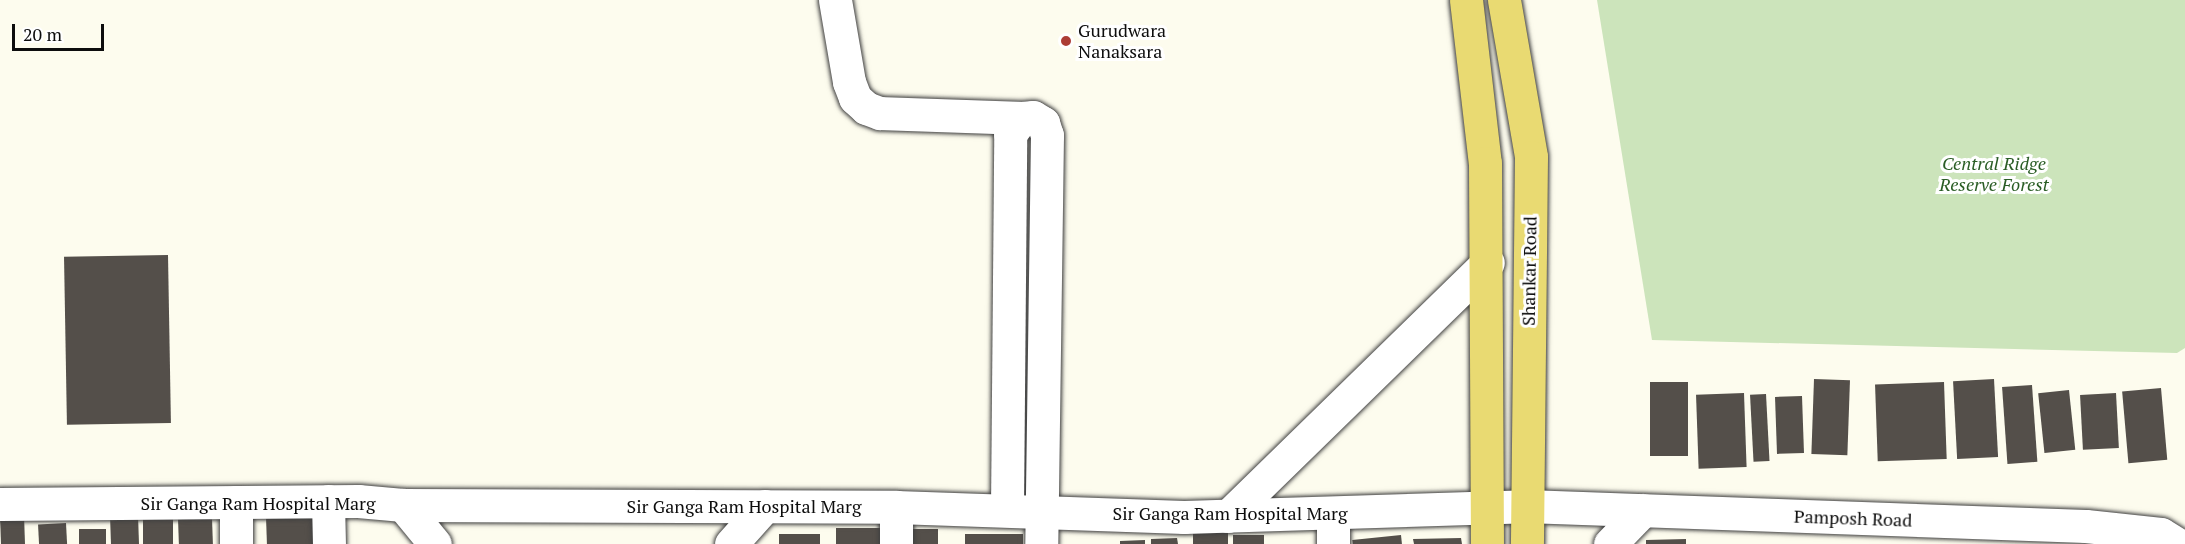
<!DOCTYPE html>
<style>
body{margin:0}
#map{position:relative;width:2185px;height:544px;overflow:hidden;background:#fdfcee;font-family:"PT Serif",serif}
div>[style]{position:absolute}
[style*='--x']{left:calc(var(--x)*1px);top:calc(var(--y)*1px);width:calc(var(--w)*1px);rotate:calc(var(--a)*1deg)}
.green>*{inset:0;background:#cce4bb}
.building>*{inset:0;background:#544f4a;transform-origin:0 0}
.roads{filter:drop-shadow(0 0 2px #404040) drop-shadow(0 0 2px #404040)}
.minor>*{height:33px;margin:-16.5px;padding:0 16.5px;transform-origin:16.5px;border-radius:16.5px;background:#fff}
.major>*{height:33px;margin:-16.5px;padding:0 16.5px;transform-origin:16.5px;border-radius:16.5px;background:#e9da72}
.dots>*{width:16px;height:16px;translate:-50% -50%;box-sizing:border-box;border:3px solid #fff;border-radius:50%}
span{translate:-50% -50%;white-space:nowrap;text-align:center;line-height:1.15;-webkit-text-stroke:6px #fff;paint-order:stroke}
.poi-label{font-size:18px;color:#0d0d0d}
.left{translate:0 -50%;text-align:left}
.park-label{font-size:18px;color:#2a5d25;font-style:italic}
.street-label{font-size:18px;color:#0d0d0d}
.scale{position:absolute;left:12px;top:24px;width:92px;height:27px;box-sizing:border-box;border:3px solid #0d0d0d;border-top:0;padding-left:8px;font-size:18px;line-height:21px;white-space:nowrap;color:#0d0d0d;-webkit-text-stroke:4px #fff;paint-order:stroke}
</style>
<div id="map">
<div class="green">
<i style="clip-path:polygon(1597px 0,2185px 0,2185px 348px,2177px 353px,1652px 340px)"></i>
</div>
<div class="building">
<i style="left:168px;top:255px;width:168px;height:104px;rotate:89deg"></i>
<i style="left:1814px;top:379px;width:36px;height:75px;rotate:2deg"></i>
<i style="left:1994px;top:379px;width:78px;height:41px;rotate:87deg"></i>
<i style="left:1650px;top:382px;width:38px;height:74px"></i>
<i style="left:1944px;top:382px;width:77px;height:69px;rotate:88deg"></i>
<i style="left:2032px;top:385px;width:77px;height:30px;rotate:86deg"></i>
<i style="left:2161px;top:388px;width:72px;height:39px;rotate:85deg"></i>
<i style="left:2069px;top:390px;width:60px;height:31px;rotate:84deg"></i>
<i style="left:1744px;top:393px;width:74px;height:48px;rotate:88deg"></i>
<i style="left:2116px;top:393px;width:55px;height:36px;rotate:87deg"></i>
<i style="left:1766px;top:394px;width:67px;height:16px;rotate:87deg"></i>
<i style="left:1802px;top:396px;width:57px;height:27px;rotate:88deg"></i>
<i style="left:24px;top:515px;width:29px;height:24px;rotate:88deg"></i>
<i style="left:138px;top:515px;width:29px;height:28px;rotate:88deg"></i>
<i style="left:316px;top:516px;width:28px;height:50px;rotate:88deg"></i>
<i style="left:173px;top:518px;width:26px;height:30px;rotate:90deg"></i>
<i style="left:212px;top:518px;width:26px;height:34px;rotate:88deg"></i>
<i style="left:66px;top:523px;width:21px;height:28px;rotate:87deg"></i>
<i style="left:886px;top:528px;width:16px;height:50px;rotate:90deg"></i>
<i style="left:106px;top:529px;width:15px;height:27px;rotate:90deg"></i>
<i style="left:938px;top:529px;width:15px;height:35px;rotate:90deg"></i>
<i style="left:1228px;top:533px;width:11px;height:35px;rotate:90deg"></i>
<i style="left:820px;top:534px;width:10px;height:41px;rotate:90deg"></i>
<i style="left:1023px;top:534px;width:10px;height:58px;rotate:90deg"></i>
<i style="left:1264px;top:535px;width:9px;height:31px;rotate:90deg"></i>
<i style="left:1401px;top:535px;width:9px;height:49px;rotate:84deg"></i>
<i style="clip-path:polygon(1177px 538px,1178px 544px,1151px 544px,1151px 539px)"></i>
<i style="clip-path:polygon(1461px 538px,1462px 544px,1414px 544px,1413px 539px)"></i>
<i style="clip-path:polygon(1686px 539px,1686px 544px,1646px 544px,1646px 540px)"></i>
<i style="clip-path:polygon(1145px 540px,1145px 544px,1120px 544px,1120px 541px)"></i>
</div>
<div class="roads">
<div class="minor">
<i style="--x:835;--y:0;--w:83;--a:80.3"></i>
<i style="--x:849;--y:82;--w:17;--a:69"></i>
<i style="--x:855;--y:98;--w:15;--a:42"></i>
<i style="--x:866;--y:108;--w:15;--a:20"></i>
<i style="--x:880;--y:113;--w:142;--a:2"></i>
<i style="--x:328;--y:501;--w:43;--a:88.7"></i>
<i style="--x:236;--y:502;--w:42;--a:90"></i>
<i style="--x:0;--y:504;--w:358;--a:-0.5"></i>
<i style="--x:358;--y:501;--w:45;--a:5.1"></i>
<i style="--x:403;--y:505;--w:493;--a:0.2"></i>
<i style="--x:896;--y:507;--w:288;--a:2"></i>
<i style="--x:1184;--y:517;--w:342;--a:-1.8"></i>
<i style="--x:1526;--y:506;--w:560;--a:2.05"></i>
<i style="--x:2086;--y:526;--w:75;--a:6.1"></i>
<i style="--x:2161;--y:534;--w:19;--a:32"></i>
<i style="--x:403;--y:505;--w:50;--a:50.6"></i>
<i style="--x:1007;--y:509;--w:375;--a:-89.5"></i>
<i style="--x:1010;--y:134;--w:20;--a:-53"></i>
<i style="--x:1022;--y:118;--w:11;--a:-5"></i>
<i style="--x:1033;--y:117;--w:12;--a:31"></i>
<i style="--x:1043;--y:123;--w:13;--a:72"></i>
<i style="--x:1047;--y:135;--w:409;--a:90.8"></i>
<i style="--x:1228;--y:516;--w:363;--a:-44.3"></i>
<i style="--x:731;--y:544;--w:51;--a:-48.2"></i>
<i style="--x:896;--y:544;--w:37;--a:-90"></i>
<i style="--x:1333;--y:544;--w:30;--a:-90"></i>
<i style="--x:1610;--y:544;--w:47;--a:-45.9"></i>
</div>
<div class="major">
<i style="--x:1466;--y:0;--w:164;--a:83.4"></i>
<i style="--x:1485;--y:163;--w:381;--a:89.7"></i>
<i style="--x:1504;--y:0;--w:159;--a:80.2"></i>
<i style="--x:1531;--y:157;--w:387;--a:90.6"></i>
</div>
</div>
<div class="dots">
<i style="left:1066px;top:41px;background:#ac3d35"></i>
</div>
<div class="poi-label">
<span class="left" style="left:1078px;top:41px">Gurudwara<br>Nanaksara</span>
</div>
<div class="park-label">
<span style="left:1994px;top:174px">Central Ridge<br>Reserve Forest</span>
</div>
<div class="street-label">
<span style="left:1529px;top:271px;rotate:-89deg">Shankar Road</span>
<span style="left:258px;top:503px">Sir Ganga Ram Hospital Marg</span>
<span style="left:744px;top:506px">Sir Ganga Ram Hospital Marg</span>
<span style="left:1230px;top:513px">Sir Ganga Ram Hospital Marg</span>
<span style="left:1853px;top:518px;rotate:2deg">Pamposh Road</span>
</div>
<div class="scale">20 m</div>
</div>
